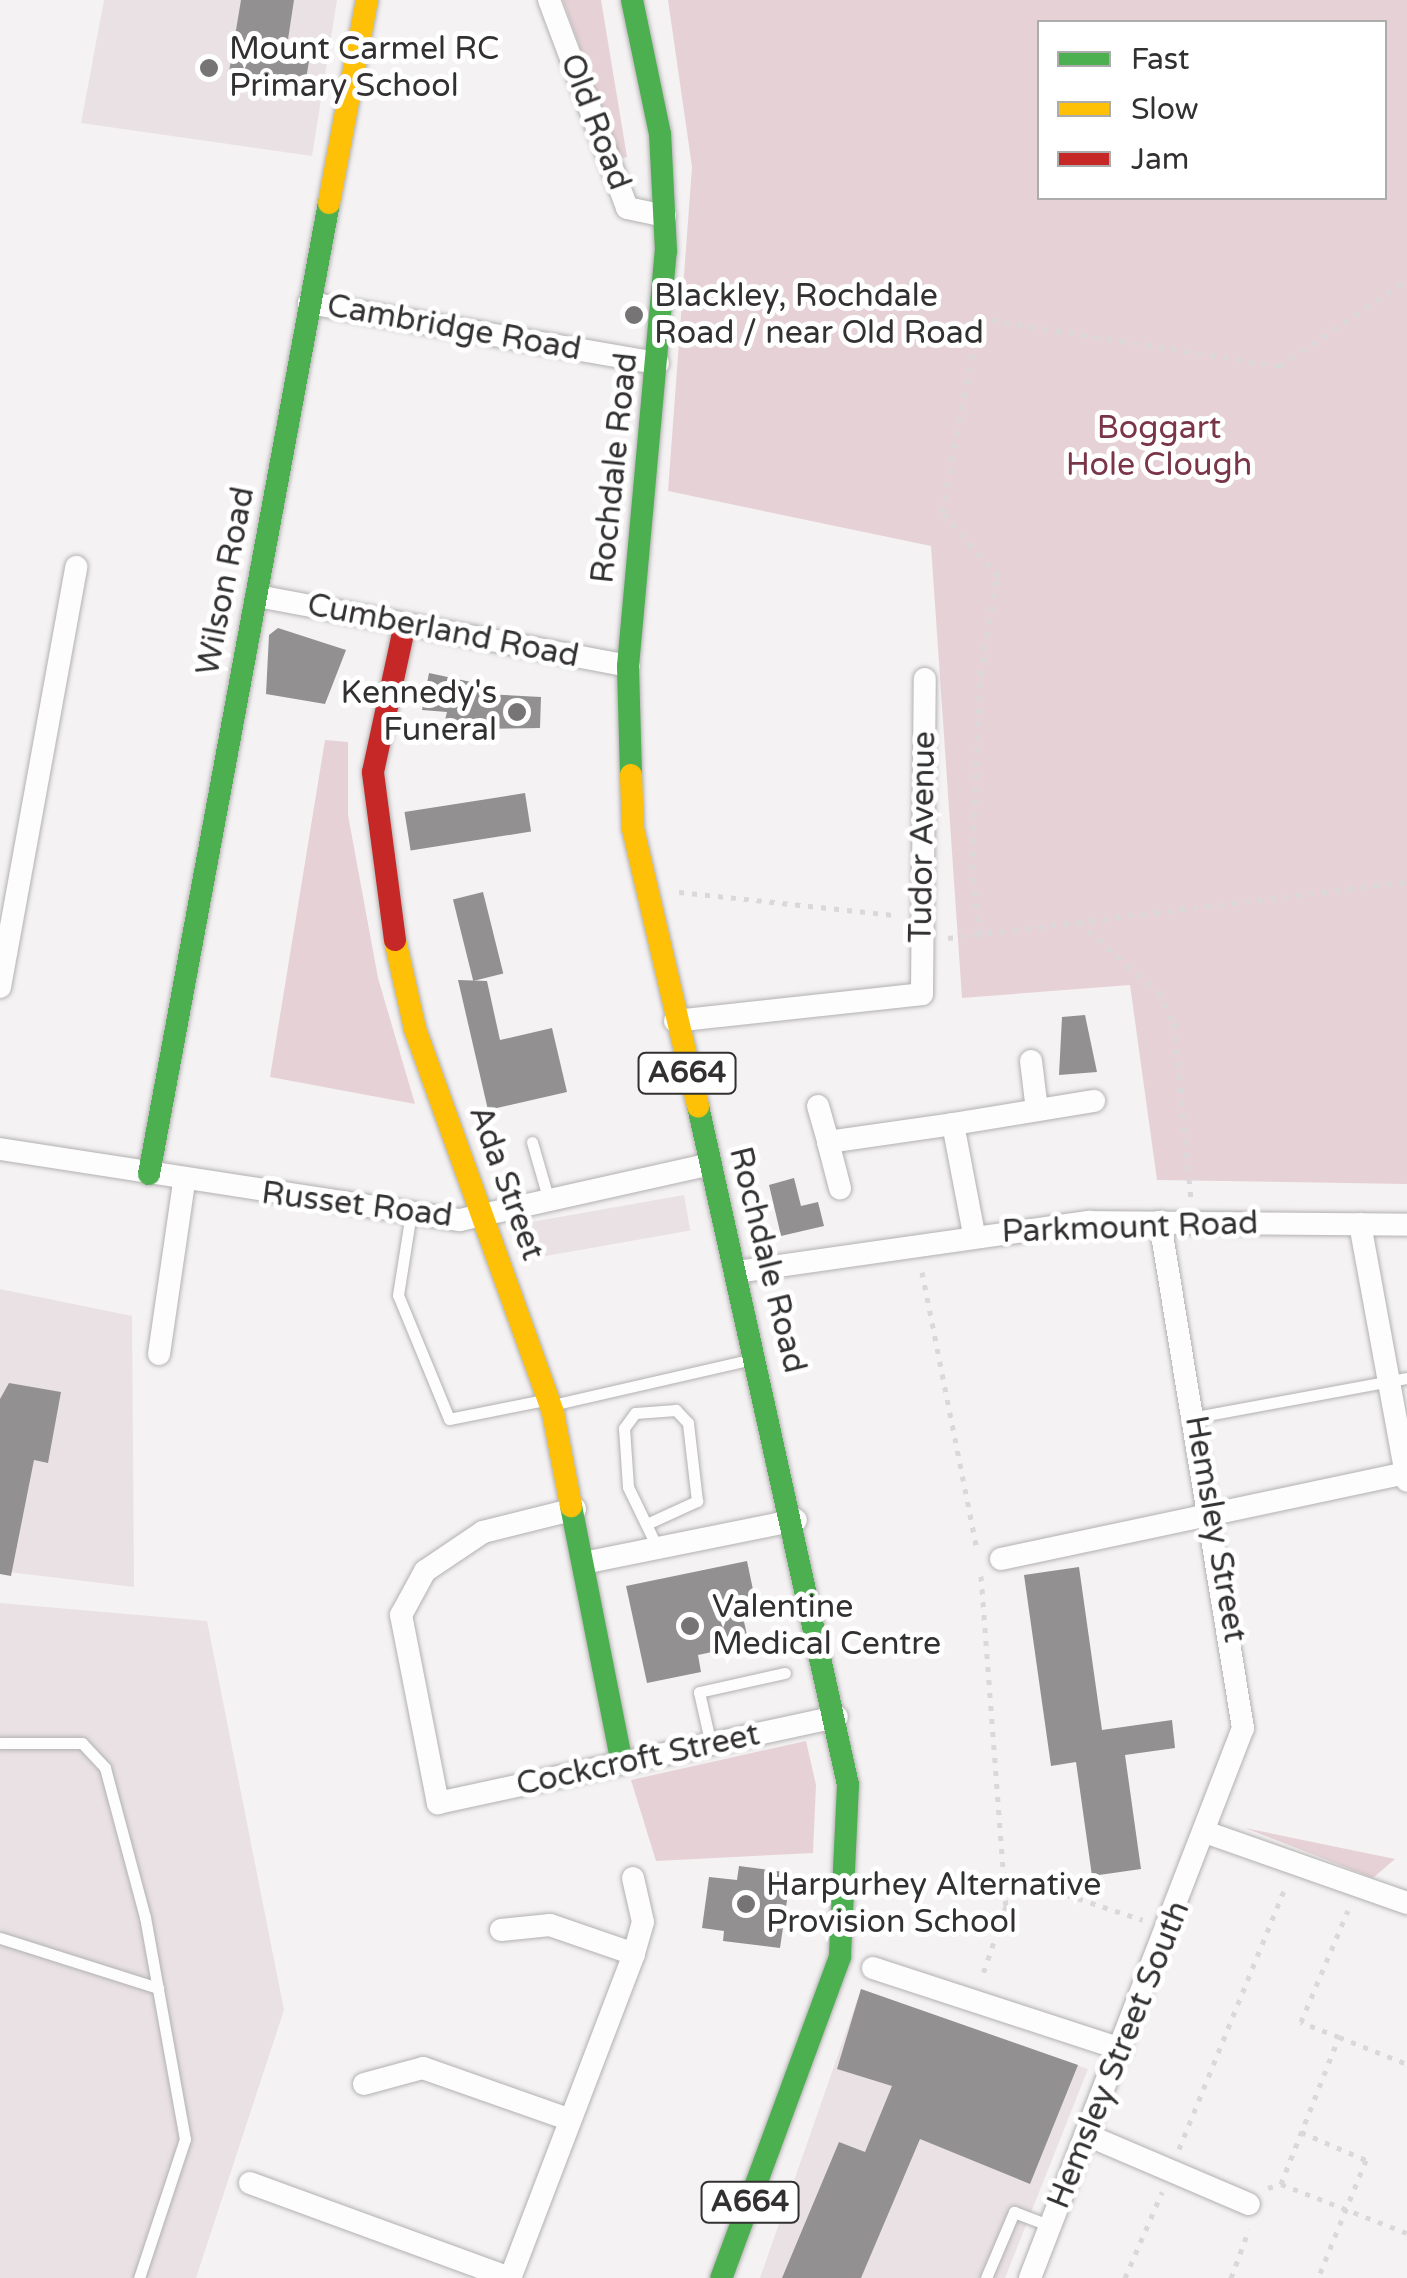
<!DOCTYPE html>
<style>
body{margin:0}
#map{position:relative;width:1407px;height:2278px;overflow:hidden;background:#f5f2f3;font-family:"Varela Round",sans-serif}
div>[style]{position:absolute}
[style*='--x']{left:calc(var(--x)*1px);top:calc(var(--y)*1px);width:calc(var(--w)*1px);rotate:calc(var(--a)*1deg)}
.built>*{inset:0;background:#e9e1e3;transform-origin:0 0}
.green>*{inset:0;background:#e6d2d6}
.building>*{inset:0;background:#929091;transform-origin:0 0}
.path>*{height:5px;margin-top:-2.5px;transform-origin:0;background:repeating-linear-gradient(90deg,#dad8da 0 5px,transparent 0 13px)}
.roads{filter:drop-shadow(0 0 2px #b2b1b1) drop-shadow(0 0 2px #b2b1b1)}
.lane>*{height:11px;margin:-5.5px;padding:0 5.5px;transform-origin:5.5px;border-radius:5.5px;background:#fefdfd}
.street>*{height:22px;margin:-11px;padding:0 11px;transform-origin:11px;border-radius:11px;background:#fefdfd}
.fast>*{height:22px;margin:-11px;padding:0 11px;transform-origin:11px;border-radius:11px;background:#4caf50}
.slow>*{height:22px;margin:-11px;padding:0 11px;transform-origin:11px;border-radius:11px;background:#ffc107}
.jam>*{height:22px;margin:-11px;padding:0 11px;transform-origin:11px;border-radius:11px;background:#c62828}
.dots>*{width:28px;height:28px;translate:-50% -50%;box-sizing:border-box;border:5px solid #fff;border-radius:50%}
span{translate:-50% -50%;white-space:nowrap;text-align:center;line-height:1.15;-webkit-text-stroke:10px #fff;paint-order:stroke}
.shield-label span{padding:2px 8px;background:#fff;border:2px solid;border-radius:8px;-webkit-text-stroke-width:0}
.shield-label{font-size:30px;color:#323031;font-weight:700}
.poi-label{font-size:32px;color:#323031}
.left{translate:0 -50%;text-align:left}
.right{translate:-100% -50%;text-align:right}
.street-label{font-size:32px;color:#323031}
.park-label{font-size:32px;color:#7a3548}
.legend{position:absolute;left:1037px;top:20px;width:350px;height:180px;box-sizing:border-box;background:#fff;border:2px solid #adacad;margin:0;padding:12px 18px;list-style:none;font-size:30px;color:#323031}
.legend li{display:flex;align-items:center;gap:20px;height:50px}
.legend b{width:50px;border:2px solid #adacad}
</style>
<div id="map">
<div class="built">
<i style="clip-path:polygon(104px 0,337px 0,312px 156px,81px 123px)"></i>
<i style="left:684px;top:1195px;width:36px;height:174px;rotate:80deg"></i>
<i style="clip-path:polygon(0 1289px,132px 1316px,134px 1587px,0 1571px)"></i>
<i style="clip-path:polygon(0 1603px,207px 1621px,284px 2010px,196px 2278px,0 2278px)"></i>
<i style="clip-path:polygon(861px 1989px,1088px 2069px,1005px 2278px,760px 2278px)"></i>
</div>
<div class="green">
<i style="clip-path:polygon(563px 0,601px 0,627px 157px,620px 159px)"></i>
<i style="clip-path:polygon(evenodd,668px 0,1407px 0,1407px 1184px,1157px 1180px,1130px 985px,962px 998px,931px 546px,668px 491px,692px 167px,668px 0,1040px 22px,1384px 22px,1384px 198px,1040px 198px,1040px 22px)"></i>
<i style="clip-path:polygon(325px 740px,348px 742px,348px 815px,378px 978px,415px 1104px,270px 1077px)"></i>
<i style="clip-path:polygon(806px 1741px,816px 1785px,813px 1853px,656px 1861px,631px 1780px)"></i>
<i style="clip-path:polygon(1245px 1828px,1395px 1859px,1373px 1878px)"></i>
</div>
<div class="building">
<i style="clip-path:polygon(241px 0,294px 0,287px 46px,311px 49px,305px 85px,284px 82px,282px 93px,240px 87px,242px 74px,229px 72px)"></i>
<i style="clip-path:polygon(278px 628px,346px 650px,325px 704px,266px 694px,269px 635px)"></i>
<i style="clip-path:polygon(429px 673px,485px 685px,484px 694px,541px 697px,540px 728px,477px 729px,476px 739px,443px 728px,447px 712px,422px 710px)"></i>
<i style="left:525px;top:793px;width:39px;height:122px;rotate:81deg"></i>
<i style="left:483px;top:892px;width:84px;height:31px;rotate:76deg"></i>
<i style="clip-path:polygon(458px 980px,487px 981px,500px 1040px,552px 1028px,567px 1092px,488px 1110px)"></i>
<i style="clip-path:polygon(1085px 1015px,1097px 1072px,1059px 1075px,1062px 1017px)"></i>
<i style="clip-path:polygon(794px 1178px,801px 1206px,818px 1202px,824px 1226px,781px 1236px,769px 1185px)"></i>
<i style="clip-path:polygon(9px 1383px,61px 1392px,48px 1463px,34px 1460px,11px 1576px,0 1574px,0 1399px)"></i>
<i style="clip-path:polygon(747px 1561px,756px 1604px,741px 1608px,749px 1644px,698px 1655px,701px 1672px,647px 1683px,626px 1586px)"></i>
<i style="clip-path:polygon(1079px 1567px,1102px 1730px,1172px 1720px,1175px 1748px,1125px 1755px,1141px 1869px,1092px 1876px,1076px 1762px,1051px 1766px,1024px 1575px)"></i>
<i style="clip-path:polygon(739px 1866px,791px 1873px,780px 1948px,723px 1941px,724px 1931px,702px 1928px,709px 1877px,737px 1880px)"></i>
<i style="clip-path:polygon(861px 1989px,1078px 2065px,1030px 2184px,920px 2139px,861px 2278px,782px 2278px,839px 2142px,865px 2152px,892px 2086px,837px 2069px)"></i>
</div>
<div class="path">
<i style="--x:679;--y:892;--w:218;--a:6.1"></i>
<i style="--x:1078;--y:922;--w:106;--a:41.2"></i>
<i style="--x:1158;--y:992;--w:35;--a:63"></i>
<i style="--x:1174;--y:1023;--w:176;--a:84.5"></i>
<i style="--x:980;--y:934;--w:65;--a:-97"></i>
<i style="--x:972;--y:869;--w:194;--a:-87.6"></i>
<i style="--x:980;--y:675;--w:101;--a:-79.7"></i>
<i style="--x:998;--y:576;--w:85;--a:-131.2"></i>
<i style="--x:942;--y:512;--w:197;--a:-79.2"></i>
<i style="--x:979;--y:318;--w:304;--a:9.1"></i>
<i style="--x:1279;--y:366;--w:154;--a:-33.9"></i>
<i style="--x:948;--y:938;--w:462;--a:-7"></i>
<i style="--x:922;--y:1272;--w:283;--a:78.8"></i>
<i style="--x:981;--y:1576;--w:331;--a:85.7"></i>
<i style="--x:1006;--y:1906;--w:78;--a:108.7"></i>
<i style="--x:1004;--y:1874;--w:146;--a:18.3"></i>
<i style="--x:1339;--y:2037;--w:73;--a:21.7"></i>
<i style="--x:1301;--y:2132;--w:71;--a:23.3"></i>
<i style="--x:1366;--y:2160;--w:127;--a:112.1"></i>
<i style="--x:1179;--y:2149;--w:284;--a:-67.9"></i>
<i style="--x:1281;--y:2184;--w:135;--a:21.3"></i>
<i style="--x:1268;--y:2188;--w:14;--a:-17"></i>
<i style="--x:1281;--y:2184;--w:158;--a:-68.5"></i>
<i style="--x:1339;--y:2037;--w:41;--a:-158.5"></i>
<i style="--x:1301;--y:2022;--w:121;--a:-67.2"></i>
<i style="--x:1125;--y:2278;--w:94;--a:-66.7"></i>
<i style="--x:1231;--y:2278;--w:52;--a:-69.8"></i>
</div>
<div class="roads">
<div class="lane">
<i style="--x:532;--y:1142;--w:61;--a:73.9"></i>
<i style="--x:411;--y:1213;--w:83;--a:99"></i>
<i style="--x:398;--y:1295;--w:134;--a:67.6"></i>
<i style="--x:449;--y:1419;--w:97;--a:-11.3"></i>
<i style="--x:552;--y:1405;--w:206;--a:-12.9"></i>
<i style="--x:1196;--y:1417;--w:215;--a:-10.5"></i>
<i style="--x:651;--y:1522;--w:51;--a:-24.5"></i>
<i style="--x:697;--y:1501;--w:79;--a:-96.6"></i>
<i style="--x:688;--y:1423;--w:18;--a:-133"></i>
<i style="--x:676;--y:1410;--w:41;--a:175.8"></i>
<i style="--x:635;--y:1413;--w:19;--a:126"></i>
<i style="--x:624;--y:1428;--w:59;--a:86.1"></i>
<i style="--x:628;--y:1487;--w:69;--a:64.2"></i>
<i style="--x:0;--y:1743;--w:82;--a:0"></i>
<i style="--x:82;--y:1743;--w:34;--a:47"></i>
<i style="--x:105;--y:1768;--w:154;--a:75"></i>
<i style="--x:145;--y:1917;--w:226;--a:79.8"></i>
<i style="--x:185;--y:2139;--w:146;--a:108.3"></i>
<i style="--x:711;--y:1745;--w:54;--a:-102.8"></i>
<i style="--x:699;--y:1692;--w:88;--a:-12.5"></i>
<i style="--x:0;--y:1938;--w:166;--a:17.6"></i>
<i style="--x:986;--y:2278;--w:72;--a:-67"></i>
<i style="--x:1014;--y:2212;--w:39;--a:21"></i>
</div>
<div class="street">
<i style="--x:549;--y:0;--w:222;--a:69.4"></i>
<i style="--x:627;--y:208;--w:39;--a:12"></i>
<i style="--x:309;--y:303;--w:354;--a:9.8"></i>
<i style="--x:258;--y:596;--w:377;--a:10.7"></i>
<i style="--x:0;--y:987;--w:427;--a:-79.7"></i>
<i style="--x:675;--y:1021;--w:248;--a:-6.2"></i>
<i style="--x:922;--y:994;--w:315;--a:-89.5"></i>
<i style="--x:1031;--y:1061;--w:49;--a:83"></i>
<i style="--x:818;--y:1106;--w:37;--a:74"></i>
<i style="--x:828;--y:1142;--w:126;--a:-8.2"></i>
<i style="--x:953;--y:1124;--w:112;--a:79.2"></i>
<i style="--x:953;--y:1124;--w:143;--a:-9.3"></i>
<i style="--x:828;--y:1142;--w:48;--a:75.4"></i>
<i style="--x:0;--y:1149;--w:465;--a:8.8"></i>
<i style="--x:460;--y:1220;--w:256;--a:-12.6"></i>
<i style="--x:1360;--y:1224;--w:261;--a:79.6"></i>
<i style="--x:736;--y:1272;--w:357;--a:-8.1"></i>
<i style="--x:1089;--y:1222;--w:318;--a:0.5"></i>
<i style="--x:159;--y:1354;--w:174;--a:-81.7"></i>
<i style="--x:575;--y:1509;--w:95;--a:166"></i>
<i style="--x:483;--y:1532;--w:70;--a:146.1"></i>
<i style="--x:425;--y:1571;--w:50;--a:118.6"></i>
<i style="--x:401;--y:1615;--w:192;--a:78.9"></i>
<i style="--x:438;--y:1803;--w:408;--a:-12.2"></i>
<i style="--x:1001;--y:1559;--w:415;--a:-12"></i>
<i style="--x:588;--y:1562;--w:212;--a:-11.4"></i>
<i style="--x:1208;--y:1833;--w:211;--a:19.4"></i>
<i style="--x:633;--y:1878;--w:45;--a:77.2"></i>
<i style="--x:643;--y:1922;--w:33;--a:106"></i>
<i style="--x:501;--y:1930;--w:49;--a:-5.8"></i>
<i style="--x:550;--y:1925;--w:89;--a:19"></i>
<i style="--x:634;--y:1954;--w:347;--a:110.9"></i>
<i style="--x:873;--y:1968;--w:261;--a:18.1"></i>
<i style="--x:364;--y:2084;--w:61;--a:-15.2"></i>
<i style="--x:423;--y:2068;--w:151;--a:19.4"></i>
<i style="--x:1087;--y:2135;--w:176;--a:23.1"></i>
<i style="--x:250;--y:2183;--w:276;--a:20.1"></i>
<i style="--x:1030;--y:2278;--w:590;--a:-68.83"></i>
<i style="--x:1243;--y:1728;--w:513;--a:-99.32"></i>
</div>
<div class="fast">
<i style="--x:631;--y:775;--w:109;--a:-91.6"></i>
<i style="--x:628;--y:666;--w:417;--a:-84.8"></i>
<i style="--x:666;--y:251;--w:117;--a:-92.9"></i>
<i style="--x:660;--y:134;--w:137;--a:-101.8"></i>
<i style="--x:698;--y:1106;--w:695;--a:77.54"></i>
<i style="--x:848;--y:1785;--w:172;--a:92.7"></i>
<i style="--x:840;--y:1957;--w:342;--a:110.3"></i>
<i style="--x:149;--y:1174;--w:988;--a:-79.5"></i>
<i style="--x:571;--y:1506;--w:262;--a:78.8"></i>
</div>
<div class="slow">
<i style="--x:329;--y:203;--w:207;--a:-79.4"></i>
<i style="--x:631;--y:775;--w:54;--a:87.9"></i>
<i style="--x:633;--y:829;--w:285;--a:76.8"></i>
<i style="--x:395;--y:940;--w:91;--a:77.3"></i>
<i style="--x:415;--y:1029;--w:408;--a:70.2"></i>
<i style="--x:553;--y:1413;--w:95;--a:79"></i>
</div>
<div class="jam">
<i style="--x:395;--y:940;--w:169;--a:-97.5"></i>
<i style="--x:373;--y:772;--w:151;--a:-77.8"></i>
</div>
</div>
<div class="dots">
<i style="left:209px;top:68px;background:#767475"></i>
<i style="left:634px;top:315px;background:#767475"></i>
<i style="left:517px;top:712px;background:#767475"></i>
<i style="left:690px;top:1626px;background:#767475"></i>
<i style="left:746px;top:1904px;background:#767475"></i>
</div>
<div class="shield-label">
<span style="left:687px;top:1073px">A664</span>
<span style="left:750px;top:2202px">A664</span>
</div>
<div class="poi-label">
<span class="left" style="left:229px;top:68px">Mount Carmel RC<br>Primary School</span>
<span class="left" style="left:654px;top:315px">Blackley, Rochdale<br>Road / near Old Road</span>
<span class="right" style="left:497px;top:712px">Kennedy's<br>Funeral</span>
<span class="left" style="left:712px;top:1626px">Valentine<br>Medical Centre</span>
<span class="left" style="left:766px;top:1904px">Harpurhey Alternative<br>Provision School</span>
</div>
<div class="street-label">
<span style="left:595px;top:122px;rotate:69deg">Old Road</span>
<span style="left:454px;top:328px;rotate:10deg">Cambridge Road</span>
<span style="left:615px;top:468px;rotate:-84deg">Rochdale Road</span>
<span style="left:226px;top:581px;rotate:-79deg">Wilson Road</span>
<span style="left:443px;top:631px;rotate:11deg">Cumberland Road</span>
<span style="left:923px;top:837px;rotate:-89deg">Tudor Avenue</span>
<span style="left:506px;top:1183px;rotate:70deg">Ada Street</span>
<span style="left:357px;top:1205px;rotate:7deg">Russet Road</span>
<span style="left:1130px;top:1228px;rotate:-2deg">Parkmount Road</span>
<span style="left:767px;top:1260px;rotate:76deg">Rochdale Road</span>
<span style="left:1215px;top:1529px;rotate:80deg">Hemsley Street</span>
<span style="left:638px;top:1760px;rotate:-12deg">Cockcroft Street</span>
<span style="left:1119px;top:2055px;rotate:-68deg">Hemsley Street South</span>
</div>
<div class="park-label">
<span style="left:1159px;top:447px">Boggart<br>Hole Clough</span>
</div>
<ul class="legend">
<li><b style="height:12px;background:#4caf50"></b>Fast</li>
<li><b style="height:12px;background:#ffc107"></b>Slow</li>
<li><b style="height:12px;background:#c62828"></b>Jam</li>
</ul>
</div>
